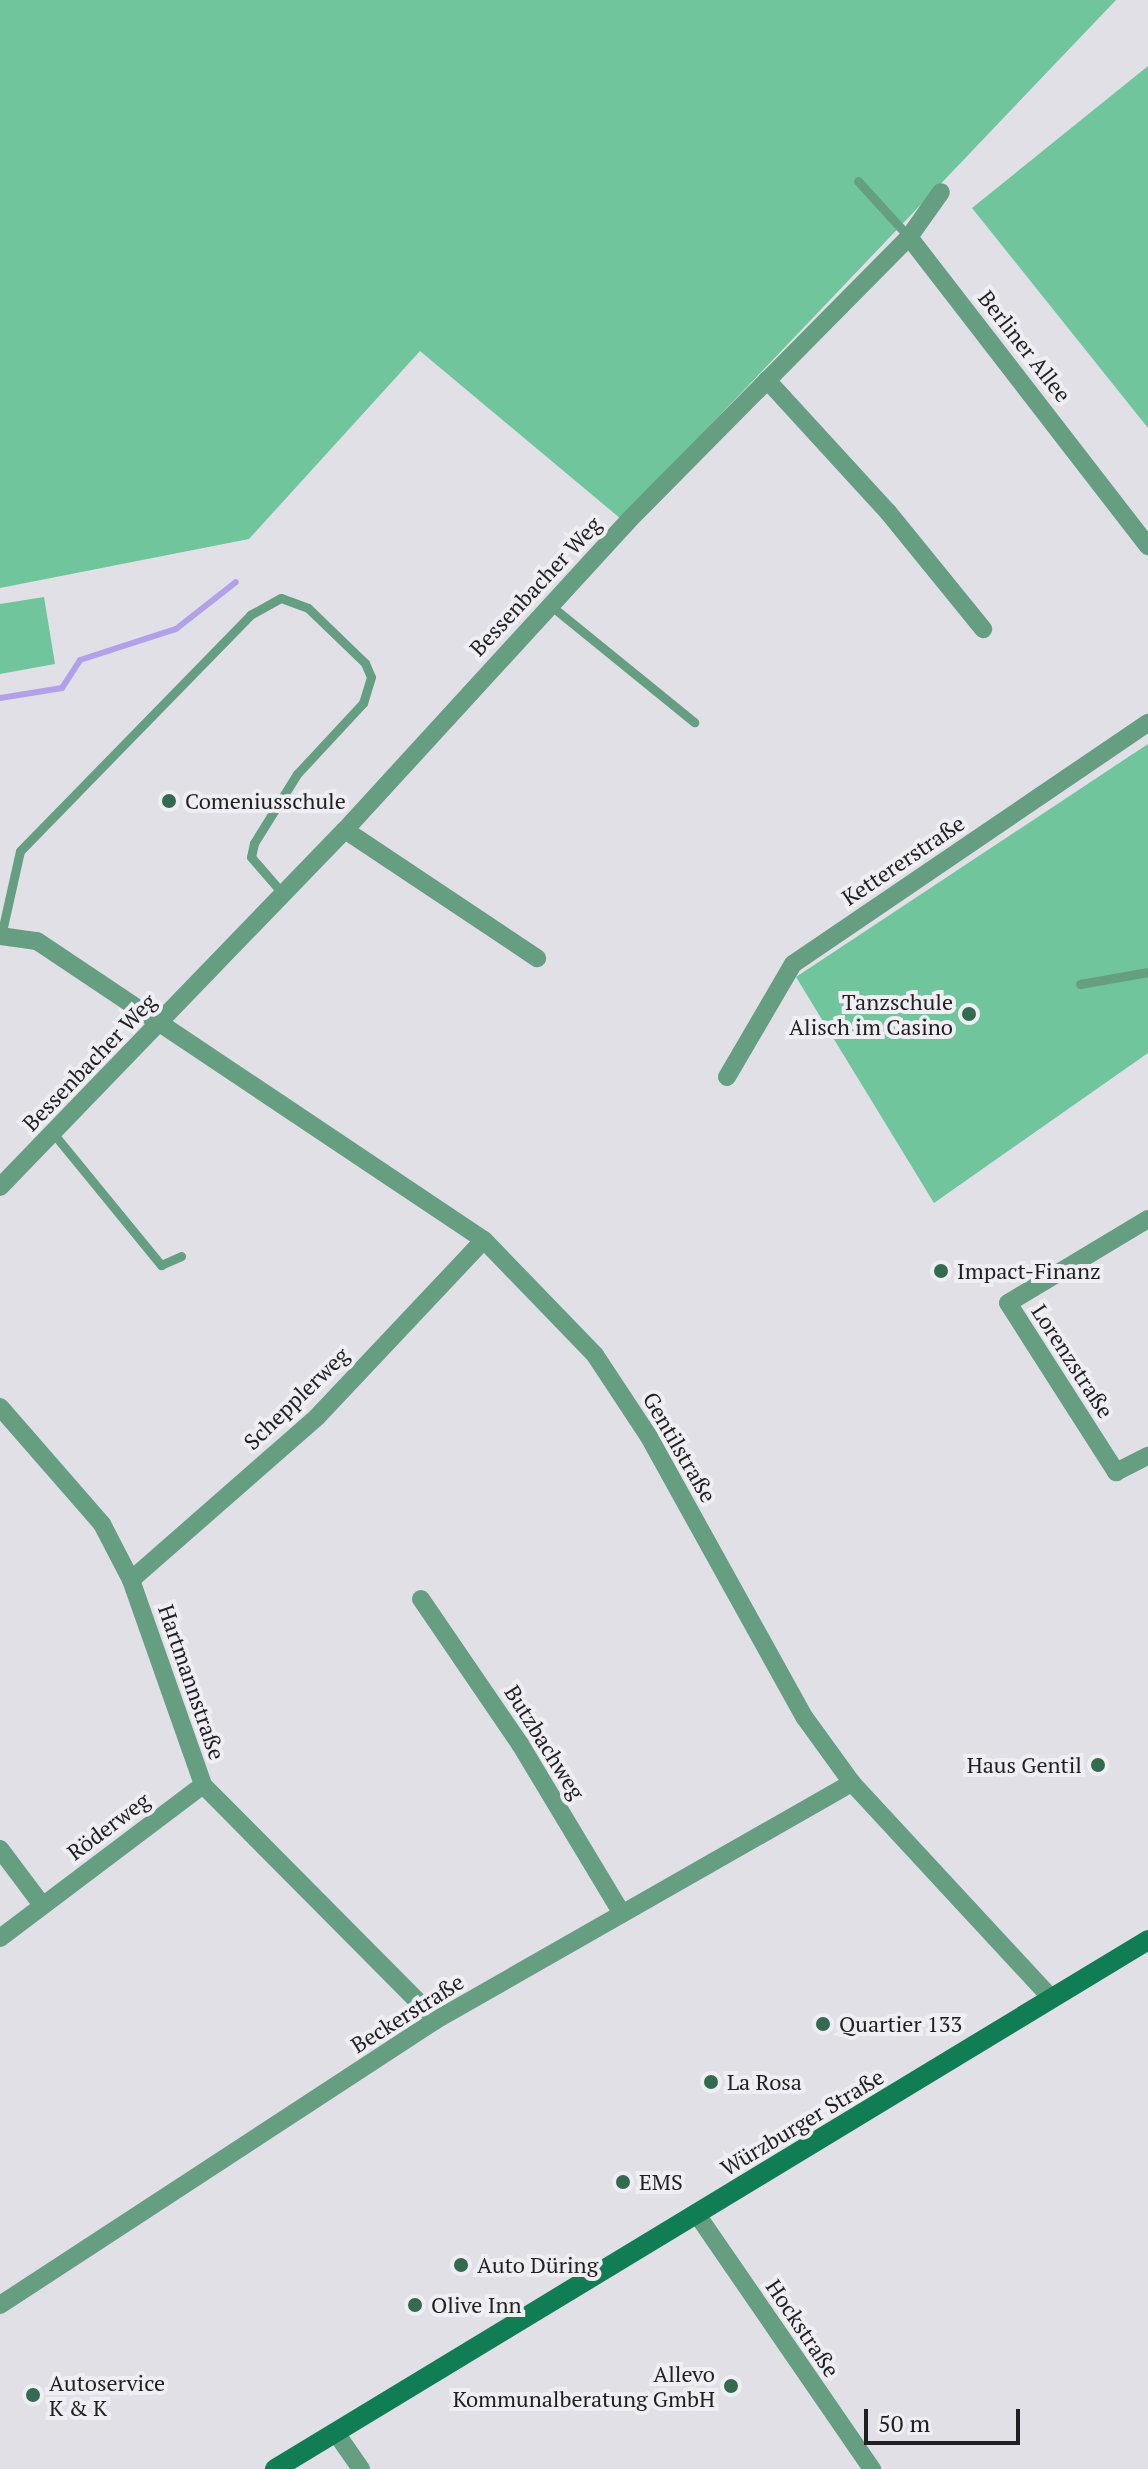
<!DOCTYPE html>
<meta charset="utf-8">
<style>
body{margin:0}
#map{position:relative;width:1148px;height:2469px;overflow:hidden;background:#e1e0e6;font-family:"PT Serif",serif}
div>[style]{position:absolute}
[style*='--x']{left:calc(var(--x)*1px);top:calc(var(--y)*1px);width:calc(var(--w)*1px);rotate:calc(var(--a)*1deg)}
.green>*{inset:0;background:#70c59c}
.stream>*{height:6px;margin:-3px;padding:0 3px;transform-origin:3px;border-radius:3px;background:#b2a1e9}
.service>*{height:9px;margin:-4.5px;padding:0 4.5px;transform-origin:4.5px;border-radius:4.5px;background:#669e82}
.minor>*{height:18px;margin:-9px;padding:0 9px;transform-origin:9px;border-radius:9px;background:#669e82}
.secondary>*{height:20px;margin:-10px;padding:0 10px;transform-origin:10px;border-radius:10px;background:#107d54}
.dots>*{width:22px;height:22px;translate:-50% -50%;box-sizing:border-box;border:4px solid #efeef3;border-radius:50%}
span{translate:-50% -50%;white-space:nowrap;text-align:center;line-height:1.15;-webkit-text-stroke:8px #efeef3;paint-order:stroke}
.street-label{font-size:22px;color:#201f21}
.poi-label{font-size:22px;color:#201f21}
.left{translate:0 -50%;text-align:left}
.right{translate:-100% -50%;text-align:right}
.scale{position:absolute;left:864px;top:2409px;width:156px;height:36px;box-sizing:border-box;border:4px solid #201f21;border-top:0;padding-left:10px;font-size:24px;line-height:28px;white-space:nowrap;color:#201f21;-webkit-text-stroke:6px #efeef3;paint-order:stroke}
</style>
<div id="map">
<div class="green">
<i style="clip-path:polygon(0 0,1116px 0,621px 519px,420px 351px,249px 539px,0 588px)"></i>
<i style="clip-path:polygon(1148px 66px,1148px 428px,972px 208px)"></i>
<i style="clip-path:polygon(44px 597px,55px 664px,0 674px,0 604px)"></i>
<i style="clip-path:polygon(1148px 744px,1148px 1053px,934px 1203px,796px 977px)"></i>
</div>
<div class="stream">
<i style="--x:0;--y:698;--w:63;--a:-9.2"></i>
<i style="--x:62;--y:688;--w:33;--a:-57"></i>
<i style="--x:80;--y:660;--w:101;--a:-17.9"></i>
<i style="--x:176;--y:629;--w:76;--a:-38.1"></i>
</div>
<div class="service">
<i style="--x:858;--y:181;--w:76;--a:47.7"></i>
<i style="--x:550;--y:605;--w:186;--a:39.1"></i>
<i style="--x:1;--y:936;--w:87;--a:-77.4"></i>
<i style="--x:20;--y:851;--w:330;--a:-45.7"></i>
<i style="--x:250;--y:615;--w:35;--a:-29"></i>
<i style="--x:281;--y:598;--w:29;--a:20"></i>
<i style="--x:308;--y:608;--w:79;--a:44"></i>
<i style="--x:365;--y:663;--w:15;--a:67"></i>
<i style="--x:371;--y:677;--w:27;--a:107"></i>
<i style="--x:363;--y:703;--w:97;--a:132.9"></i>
<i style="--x:297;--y:774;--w:81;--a:121.9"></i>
<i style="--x:254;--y:843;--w:14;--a:102"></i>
<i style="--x:251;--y:857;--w:49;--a:49.1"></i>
<i style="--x:1080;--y:984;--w:69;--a:-10"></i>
<i style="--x:53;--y:1133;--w:171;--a:50.7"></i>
<i style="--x:161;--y:1265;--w:22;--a:-24"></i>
</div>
<div class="minor">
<i style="--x:909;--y:237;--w:391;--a:52.3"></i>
<i style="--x:767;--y:380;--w:179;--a:47.5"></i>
<i style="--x:888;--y:512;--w:151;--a:50.9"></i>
<i style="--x:345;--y:830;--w:231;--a:33.7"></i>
<i style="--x:0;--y:936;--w:37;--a:8"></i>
<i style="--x:37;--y:941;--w:538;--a:33.78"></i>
<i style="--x:484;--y:1240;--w:160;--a:46"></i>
<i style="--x:595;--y:1355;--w:98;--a:56.6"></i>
<i style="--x:649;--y:1437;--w:321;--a:61"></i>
<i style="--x:805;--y:1718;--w:80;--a:54.1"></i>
<i style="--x:852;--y:1783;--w:294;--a:47.2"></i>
<i style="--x:727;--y:1077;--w:131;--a:-59.7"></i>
<i style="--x:793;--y:964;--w:429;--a:-34.2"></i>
<i style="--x:0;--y:1187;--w:496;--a:-46"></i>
<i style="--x:345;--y:830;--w:420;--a:-47.5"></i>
<i style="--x:629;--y:520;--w:398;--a:-45.3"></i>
<i style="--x:909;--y:237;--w:55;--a:-54.6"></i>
<i style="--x:1148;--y:1219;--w:163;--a:149"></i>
<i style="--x:1008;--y:1303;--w:201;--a:57.4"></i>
<i style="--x:1116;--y:1472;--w:36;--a:-27"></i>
<i style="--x:0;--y:1407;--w:155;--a:48.9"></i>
<i style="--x:102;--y:1524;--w:63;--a:62.6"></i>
<i style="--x:131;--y:1580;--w:217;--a:70.6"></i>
<i style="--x:203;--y:1785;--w:331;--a:45.2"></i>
<i style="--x:131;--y:1580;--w:247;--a:-41.2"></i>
<i style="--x:317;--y:1417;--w:243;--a:-46.7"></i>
<i style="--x:421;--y:1599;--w:176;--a:55.7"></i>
<i style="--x:520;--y:1744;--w:198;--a:59"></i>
<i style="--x:0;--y:1849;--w:70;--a:53.1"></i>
<i style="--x:0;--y:1938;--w:254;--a:-37"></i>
<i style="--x:696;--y:2213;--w:311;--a:55.5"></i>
<i style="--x:0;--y:2305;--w:521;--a:-33.17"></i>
<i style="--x:436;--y:2020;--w:479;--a:-29.7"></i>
<i style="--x:336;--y:2433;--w:44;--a:55.2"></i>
</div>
<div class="secondary">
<i style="--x:275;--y:2469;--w:1021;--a:-31.21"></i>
</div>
<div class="dots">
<i style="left:169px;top:801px;background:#346a50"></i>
<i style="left:969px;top:1014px;background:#346a50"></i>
<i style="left:941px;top:1271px;background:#346a50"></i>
<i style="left:1098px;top:1765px;background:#346a50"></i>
<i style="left:823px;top:2024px;background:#346a50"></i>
<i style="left:711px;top:2082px;background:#346a50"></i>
<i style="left:623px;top:2182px;background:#346a50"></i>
<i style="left:461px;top:2265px;background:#346a50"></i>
<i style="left:415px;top:2305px;background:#346a50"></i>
<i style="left:731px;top:2386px;background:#346a50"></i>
<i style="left:33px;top:2395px;background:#346a50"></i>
</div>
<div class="street-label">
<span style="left:1025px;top:346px;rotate:52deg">Berliner Allee</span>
<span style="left:535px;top:586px;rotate:-47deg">Bessenbacher Weg</span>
<span style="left:903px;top:860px;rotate:-34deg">Kettererstraße</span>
<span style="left:89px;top:1062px;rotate:-46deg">Bessenbacher Weg</span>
<span style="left:1073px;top:1361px;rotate:57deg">Lorenzstraße</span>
<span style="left:296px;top:1398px;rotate:-44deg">Schepplerweg</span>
<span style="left:680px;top:1447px;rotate:60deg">Gentilstraße</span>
<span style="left:192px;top:1682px;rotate:71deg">Hartmannstraße</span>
<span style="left:545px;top:1742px;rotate:58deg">Butzbachweg</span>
<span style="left:108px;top:1826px;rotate:-37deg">Röderweg</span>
<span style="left:407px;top:2013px;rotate:-32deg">Beckerstraße</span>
<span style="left:802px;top:2122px;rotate:-31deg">Würzburger Straße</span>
<span style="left:803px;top:2328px;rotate:56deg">Hockstraße</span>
</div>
<div class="poi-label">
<span class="left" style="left:185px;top:801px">Comeniusschule</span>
<span class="right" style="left:953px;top:1014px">Tanzschule<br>Alisch im Casino</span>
<span class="left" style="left:957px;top:1271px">Impact-Finanz</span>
<span class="right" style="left:1082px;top:1765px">Haus Gentil</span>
<span class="left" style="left:839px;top:2024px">Quartier 133</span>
<span class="left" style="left:727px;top:2082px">La Rosa</span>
<span class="left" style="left:639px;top:2182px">EMS</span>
<span class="left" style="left:477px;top:2265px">Auto Düring</span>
<span class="left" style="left:431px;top:2305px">Olive Inn</span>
<span class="right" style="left:715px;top:2386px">Allevo<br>Kommunalberatung GmbH</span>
<span class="left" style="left:49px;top:2395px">Autoservice<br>K &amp; K</span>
</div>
<div class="scale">50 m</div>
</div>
